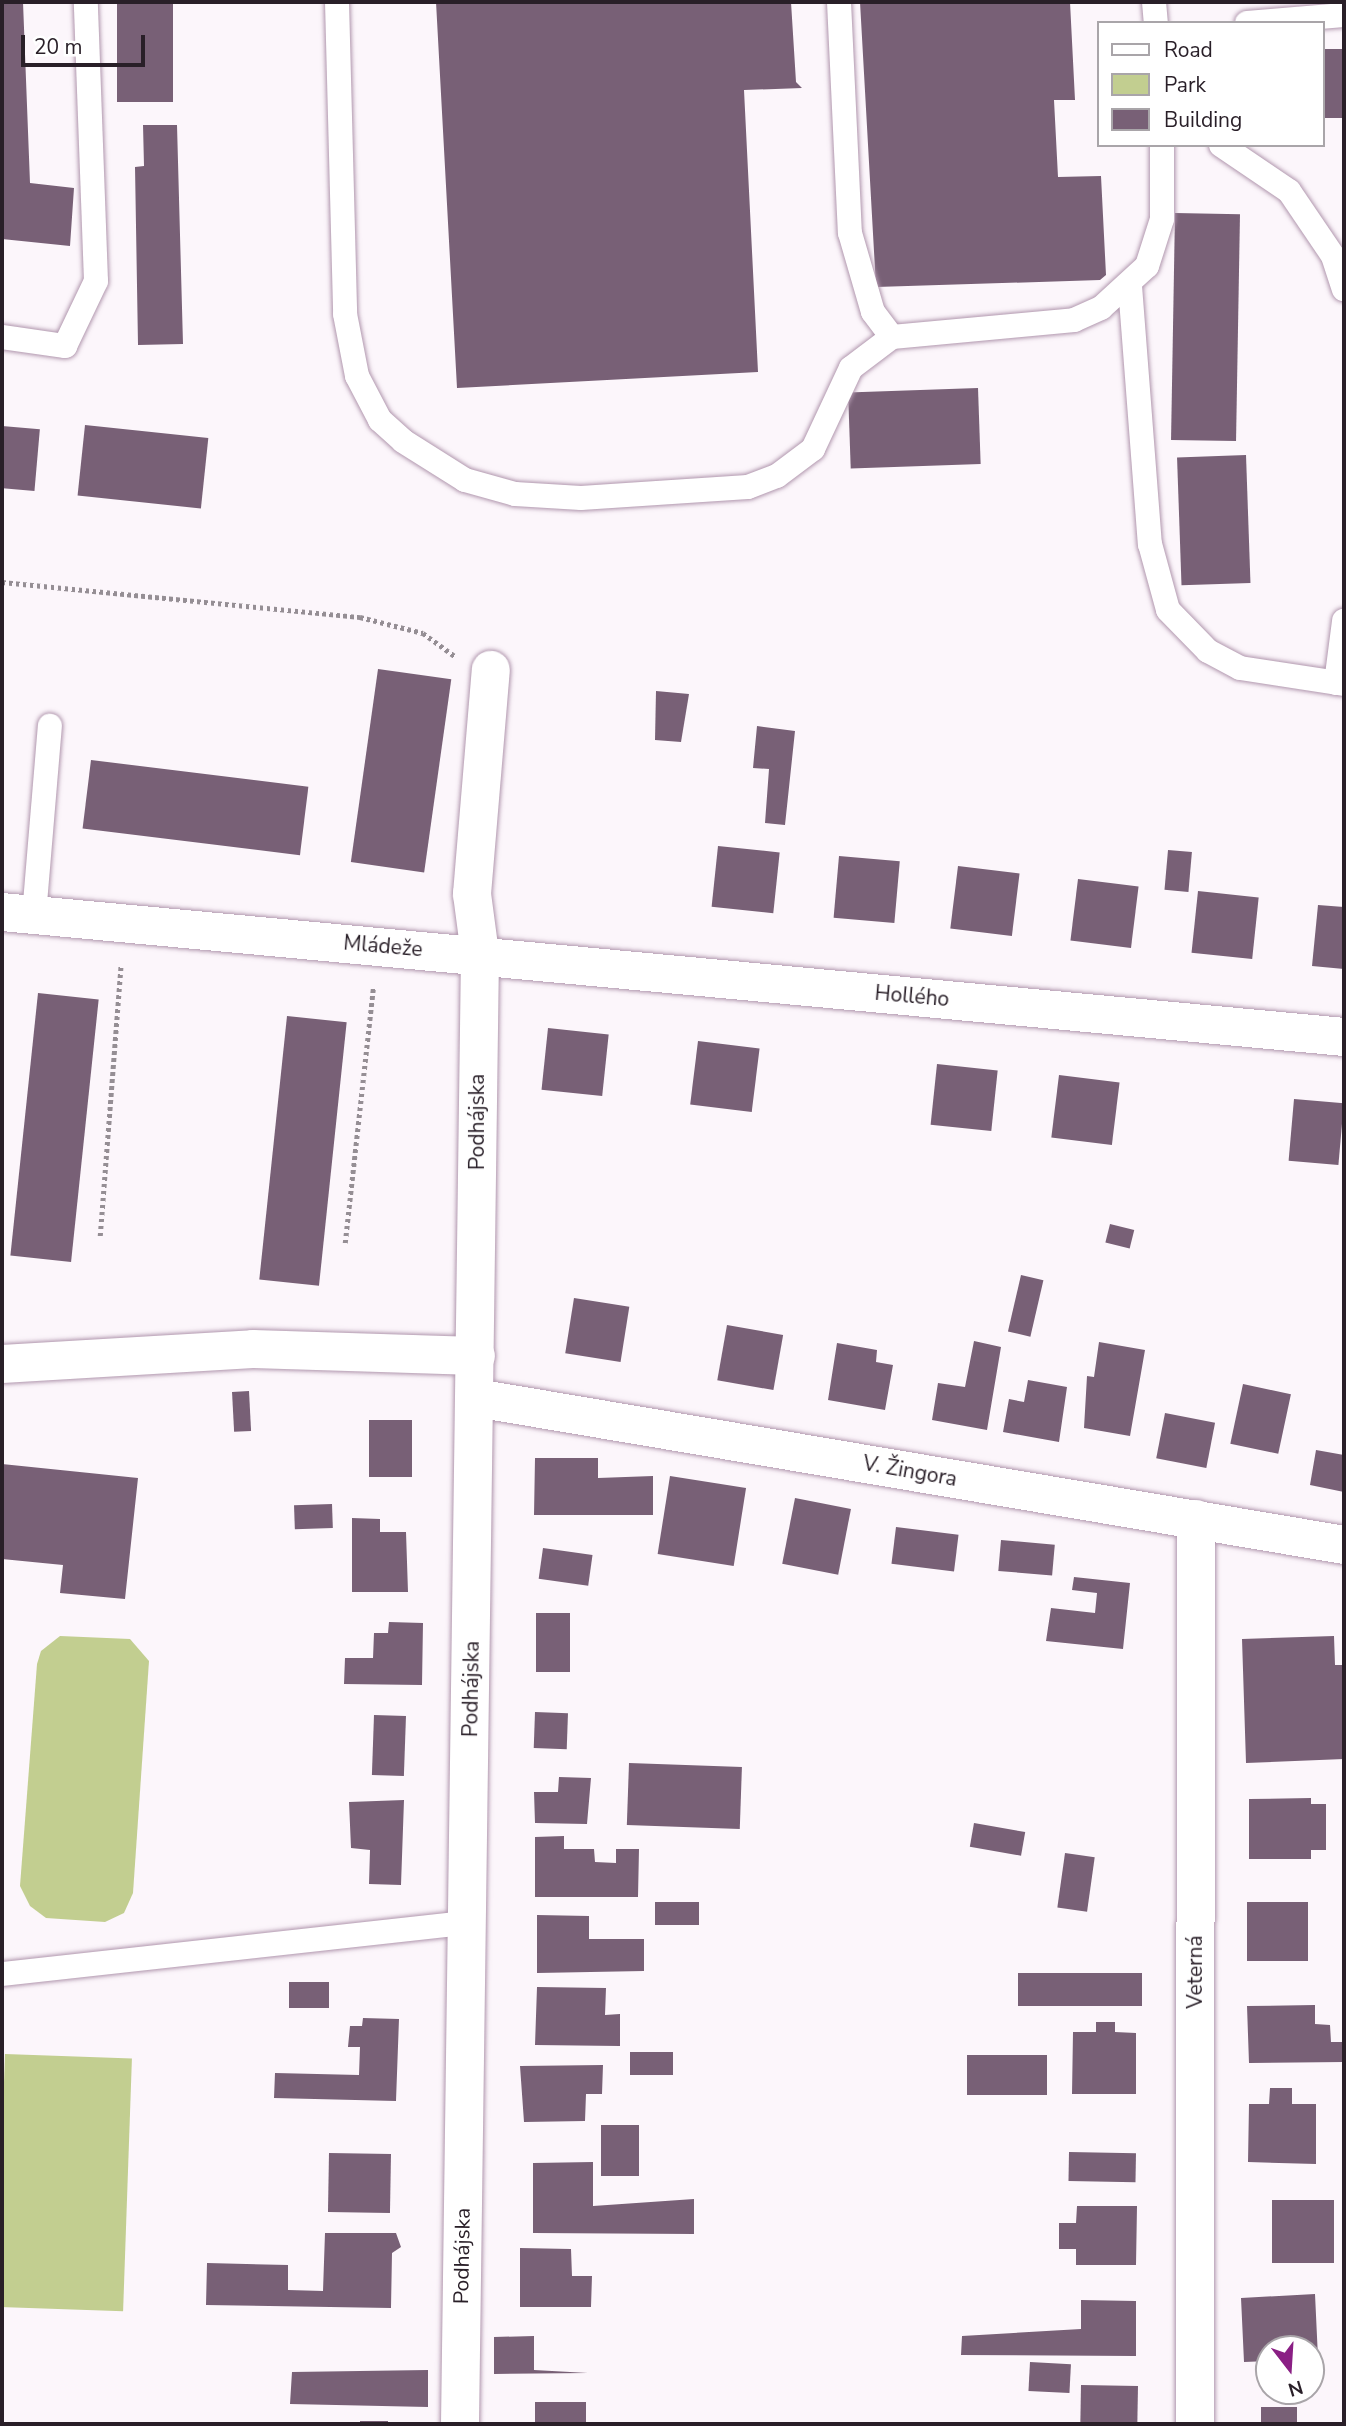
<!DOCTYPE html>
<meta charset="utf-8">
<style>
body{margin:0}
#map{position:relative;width:1346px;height:2426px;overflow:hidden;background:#fcf6fb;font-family:"Nunito Sans",sans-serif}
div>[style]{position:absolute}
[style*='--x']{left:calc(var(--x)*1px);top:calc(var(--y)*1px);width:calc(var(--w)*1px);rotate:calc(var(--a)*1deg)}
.green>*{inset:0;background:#c2ce90;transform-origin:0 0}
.building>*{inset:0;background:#786076;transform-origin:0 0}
.path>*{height:4.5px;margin-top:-2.25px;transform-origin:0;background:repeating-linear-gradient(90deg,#958e94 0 3.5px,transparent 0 7px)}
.roads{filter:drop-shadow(0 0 2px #b197ae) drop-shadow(0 0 2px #b197ae)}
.lane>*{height:24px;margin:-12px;padding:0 12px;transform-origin:12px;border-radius:12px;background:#fff}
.street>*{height:38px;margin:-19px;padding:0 19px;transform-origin:19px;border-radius:19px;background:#fff}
span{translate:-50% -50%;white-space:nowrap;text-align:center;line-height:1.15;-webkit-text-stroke:7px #fff;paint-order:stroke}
.street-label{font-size:21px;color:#291f28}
.frame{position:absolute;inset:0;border:4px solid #291f28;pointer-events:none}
.legend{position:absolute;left:1097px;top:21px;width:228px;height:126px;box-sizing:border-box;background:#fff;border:2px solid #a9a5a9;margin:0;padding:9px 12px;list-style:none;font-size:21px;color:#291f28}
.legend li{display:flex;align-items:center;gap:14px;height:35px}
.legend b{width:35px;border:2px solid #a9a5a9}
.north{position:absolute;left:1255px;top:2335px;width:70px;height:70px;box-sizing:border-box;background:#fff;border:2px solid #a9a5a9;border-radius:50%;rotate:163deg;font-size:19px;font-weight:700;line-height:28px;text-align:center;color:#291f28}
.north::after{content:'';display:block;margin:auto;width:24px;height:32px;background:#8a1f84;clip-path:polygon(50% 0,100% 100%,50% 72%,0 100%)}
.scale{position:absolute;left:21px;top:35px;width:124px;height:32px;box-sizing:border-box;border:4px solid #291f28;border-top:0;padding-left:9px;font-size:21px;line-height:24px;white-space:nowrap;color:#291f28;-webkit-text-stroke:5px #fff;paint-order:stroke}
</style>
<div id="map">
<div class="green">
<i style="clip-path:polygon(60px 1636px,130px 1639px,149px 1661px,133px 1893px,124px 1913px,105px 1922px,46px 1918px,30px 1906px,20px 1886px,37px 1664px,41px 1651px)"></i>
<i style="left:5px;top:2054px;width:127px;height:253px;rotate:2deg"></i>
</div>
<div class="building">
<i style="clip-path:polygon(2px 2px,23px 2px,30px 183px,74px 188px,70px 246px,2px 239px)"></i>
<i style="left:117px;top:2px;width:56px;height:100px"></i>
<i style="clip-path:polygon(436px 2px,791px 2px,796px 82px,802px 88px,744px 90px,758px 372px,457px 388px)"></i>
<i style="clip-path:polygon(860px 2px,1070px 2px,1075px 100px,1054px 100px,1058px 177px,1101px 176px,1106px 275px,1100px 280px,876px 287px)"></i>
<i style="left:1344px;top:49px;width:69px;height:21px;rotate:90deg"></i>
<i style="clip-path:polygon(143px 125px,177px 125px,183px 344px,138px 345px,135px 167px,144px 166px)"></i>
<i style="left:1175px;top:213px;width:65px;height:227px;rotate:1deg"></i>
<i style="left:978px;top:388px;width:76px;height:130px;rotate:88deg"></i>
<i style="left:85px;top:425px;width:124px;height:71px;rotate:6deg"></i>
<i style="left:2px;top:426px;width:38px;height:62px;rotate:5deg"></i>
<i style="left:1246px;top:455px;width:128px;height:69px;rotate:88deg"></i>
<i style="left:378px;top:669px;width:74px;height:195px;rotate:8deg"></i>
<i style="clip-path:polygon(656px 691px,689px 694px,681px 742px,655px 740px)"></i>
<i style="clip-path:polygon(757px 726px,795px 731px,785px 825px,765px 823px,769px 769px,753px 768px)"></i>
<i style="left:91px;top:760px;width:219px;height:69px;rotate:7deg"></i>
<i style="left:718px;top:846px;width:62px;height:61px;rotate:6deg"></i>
<i style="left:1168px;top:850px;width:24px;height:40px;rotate:5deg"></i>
<i style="left:839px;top:856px;width:61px;height:62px;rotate:5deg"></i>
<i style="left:958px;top:866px;width:62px;height:63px;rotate:7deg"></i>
<i style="left:1078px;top:879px;width:61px;height:62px;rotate:7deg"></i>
<i style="left:1198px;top:891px;width:61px;height:62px;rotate:6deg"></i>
<i style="clip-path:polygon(1318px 905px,1344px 907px,1344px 969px,1312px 966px)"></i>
<i style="left:38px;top:993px;width:61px;height:264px;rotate:6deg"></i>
<i style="left:287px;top:1016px;width:60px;height:265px;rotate:6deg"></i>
<i style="left:548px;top:1028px;width:61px;height:62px;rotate:6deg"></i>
<i style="left:698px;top:1041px;width:62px;height:64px;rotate:7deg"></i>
<i style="left:937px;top:1064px;width:61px;height:61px;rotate:6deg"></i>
<i style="left:1059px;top:1075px;width:61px;height:63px;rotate:7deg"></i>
<i style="left:1294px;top:1099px;width:50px;height:62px;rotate:5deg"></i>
<i style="left:1110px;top:1224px;width:25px;height:19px;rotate:14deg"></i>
<i style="left:1021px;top:1275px;width:23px;height:58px;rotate:13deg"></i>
<i style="left:574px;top:1298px;width:56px;height:56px;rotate:9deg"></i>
<i style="left:727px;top:1325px;width:57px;height:56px;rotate:10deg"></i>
<i style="clip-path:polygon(974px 1341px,1001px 1347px,987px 1430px,932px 1420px,938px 1383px,965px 1387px)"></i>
<i style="clip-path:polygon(1099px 1342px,1145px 1350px,1130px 1436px,1084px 1428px,1087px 1376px,1094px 1377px)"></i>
<i style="clip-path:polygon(837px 1343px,877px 1350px,876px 1362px,893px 1365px,885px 1410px,828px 1400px)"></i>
<i style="clip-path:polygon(1028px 1380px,1067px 1387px,1059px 1442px,1003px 1432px,1009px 1399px,1024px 1402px)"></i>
<i style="left:1243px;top:1384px;width:49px;height:61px;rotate:12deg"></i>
<i style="left:249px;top:1391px;width:40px;height:17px;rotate:87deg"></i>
<i style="left:1165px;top:1413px;width:51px;height:46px;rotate:11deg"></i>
<i style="left:369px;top:1420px;width:43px;height:57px"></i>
<i style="clip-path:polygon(1316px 1450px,1344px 1455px,1344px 1492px,1310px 1485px)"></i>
<i style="clip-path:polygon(535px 1458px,598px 1458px,598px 1478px,653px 1476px,653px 1515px,534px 1515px)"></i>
<i style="clip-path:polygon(2px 1464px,138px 1478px,125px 1599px,60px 1593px,63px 1565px,2px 1559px)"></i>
<i style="left:670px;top:1476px;width:77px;height:79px;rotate:9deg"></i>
<i style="left:795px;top:1498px;width:57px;height:67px;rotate:11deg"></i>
<i style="left:332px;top:1504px;width:24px;height:38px;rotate:88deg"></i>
<i style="clip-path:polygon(352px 1518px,380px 1519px,380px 1532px,406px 1532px,408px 1592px,352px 1592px)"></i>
<i style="left:896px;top:1527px;width:63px;height:37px;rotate:7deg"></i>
<i style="left:1001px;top:1540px;width:54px;height:31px;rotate:5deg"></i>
<i style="left:543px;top:1548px;width:50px;height:31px;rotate:8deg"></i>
<i style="clip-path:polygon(1074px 1577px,1130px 1583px,1123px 1649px,1046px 1641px,1051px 1608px,1095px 1613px,1097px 1593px,1072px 1590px)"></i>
<i style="left:536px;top:1613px;width:34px;height:59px"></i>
<i style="clip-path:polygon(389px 1622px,423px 1623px,422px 1685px,344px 1684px,345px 1658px,373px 1658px,374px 1633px,388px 1633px)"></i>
<i style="clip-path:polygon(1334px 1636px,1335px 1665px,1344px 1665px,1344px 1759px,1246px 1763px,1242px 1639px)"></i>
<i style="left:535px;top:1712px;width:33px;height:36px;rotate:2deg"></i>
<i style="left:374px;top:1715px;width:32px;height:60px;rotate:2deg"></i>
<i style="left:629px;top:1763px;width:113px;height:62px;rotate:2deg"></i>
<i style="clip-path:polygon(559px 1777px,591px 1778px,587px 1824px,535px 1823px,534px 1792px,558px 1792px)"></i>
<i style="clip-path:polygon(1311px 1798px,1311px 1804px,1326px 1804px,1326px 1850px,1311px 1850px,1311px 1859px,1249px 1859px,1249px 1799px)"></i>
<i style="clip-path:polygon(404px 1800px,401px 1885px,369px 1884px,370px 1850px,351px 1848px,349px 1802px)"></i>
<i style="left:974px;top:1823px;width:52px;height:24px;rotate:10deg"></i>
<i style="clip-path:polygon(564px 1836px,564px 1849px,594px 1849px,595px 1862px,616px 1863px,616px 1849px,639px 1849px,638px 1897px,535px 1897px,535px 1837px)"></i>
<i style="left:1065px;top:1853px;width:30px;height:55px;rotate:8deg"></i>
<i style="left:699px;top:1902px;width:23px;height:44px;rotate:90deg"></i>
<i style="left:1247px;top:1902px;width:61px;height:59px"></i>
<i style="clip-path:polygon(537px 1915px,589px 1916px,589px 1939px,644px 1939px,644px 1971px,537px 1973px)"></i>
<i style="left:1018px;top:1973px;width:124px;height:33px"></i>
<i style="left:289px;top:1982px;width:40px;height:26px"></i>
<i style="clip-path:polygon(537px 1987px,606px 1988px,605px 2015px,620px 2014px,620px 2046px,535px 2045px)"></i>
<i style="clip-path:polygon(1315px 2005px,1315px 2024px,1330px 2025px,1331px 2042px,1344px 2042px,1344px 2062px,1249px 2063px,1247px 2006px)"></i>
<i style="clip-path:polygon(363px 2018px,399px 2019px,396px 2101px,274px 2098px,275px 2073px,359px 2075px,360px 2047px,348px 2047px,350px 2026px,362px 2026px)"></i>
<i style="clip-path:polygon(1096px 2022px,1115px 2022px,1115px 2032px,1136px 2033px,1136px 2094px,1072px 2094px,1073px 2032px,1096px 2032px)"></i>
<i style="left:630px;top:2052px;width:43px;height:23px"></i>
<i style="left:1047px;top:2055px;width:40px;height:80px;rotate:90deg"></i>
<i style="clip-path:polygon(603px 2065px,602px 2094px,586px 2094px,585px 2121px,524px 2122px,520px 2066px)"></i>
<i style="clip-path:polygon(1270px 2088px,1292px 2088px,1292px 2104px,1316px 2104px,1316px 2164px,1248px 2162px,1249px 2104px,1269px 2104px)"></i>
<i style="left:601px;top:2125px;width:38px;height:51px"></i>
<i style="left:1069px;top:2152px;width:67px;height:29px;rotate:1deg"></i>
<i style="left:329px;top:2153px;width:62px;height:59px;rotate:1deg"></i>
<i style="clip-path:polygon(593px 2162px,593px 2206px,694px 2199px,694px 2234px,533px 2233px,533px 2163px)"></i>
<i style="left:1334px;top:2200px;width:63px;height:62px;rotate:90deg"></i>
<i style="clip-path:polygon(1077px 2206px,1137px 2206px,1136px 2265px,1076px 2265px,1076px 2249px,1059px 2249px,1059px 2223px,1076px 2223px)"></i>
<i style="clip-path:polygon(325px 2233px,396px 2233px,401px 2247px,392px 2253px,391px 2308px,206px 2305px,207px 2263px,288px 2265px,288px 2290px,323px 2291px)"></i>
<i style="clip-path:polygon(520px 2248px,571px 2249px,572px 2276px,592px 2276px,591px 2307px,520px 2307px)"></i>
<i style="clip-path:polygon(1315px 2294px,1318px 2358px,1311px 2359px,1311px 2349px,1269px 2349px,1269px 2361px,1244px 2362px,1241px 2298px)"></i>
<i style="clip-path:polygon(1081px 2300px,1136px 2301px,1136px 2356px,961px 2355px,962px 2336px,1081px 2329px)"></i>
<i style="clip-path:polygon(534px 2336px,534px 2370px,588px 2373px,494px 2374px,494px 2337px)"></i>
<i style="left:1030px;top:2362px;width:41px;height:29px;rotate:3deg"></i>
<i style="clip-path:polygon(428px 2370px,428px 2407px,290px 2404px,292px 2372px)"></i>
<i style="left:1081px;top:2385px;width:57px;height:39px;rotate:1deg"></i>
<i style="left:586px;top:2402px;width:22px;height:51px;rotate:90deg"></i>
<i style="left:1261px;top:2407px;width:36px;height:17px"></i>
<i style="left:360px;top:2421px;width:28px;height:3px"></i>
</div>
<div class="path">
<i style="--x:2;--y:582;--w:360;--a:5.6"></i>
<i style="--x:360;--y:617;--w:65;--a:14.3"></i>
<i style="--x:423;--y:633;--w:39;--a:36"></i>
<i style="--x:100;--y:1236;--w:272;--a:-85.6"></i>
<i style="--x:345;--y:1243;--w:257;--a:-83.7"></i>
</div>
<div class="roads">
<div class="lane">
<i style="--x:337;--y:2;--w:312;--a:88.5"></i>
<i style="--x:345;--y:314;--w:63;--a:79"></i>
<i style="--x:357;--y:376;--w:50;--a:62.4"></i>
<i style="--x:380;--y:420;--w:31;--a:42"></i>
<i style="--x:403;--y:441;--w:73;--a:32.2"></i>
<i style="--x:465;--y:480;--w:52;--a:15.6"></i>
<i style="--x:515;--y:494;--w:66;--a:3.5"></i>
<i style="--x:581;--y:498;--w:167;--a:-3.8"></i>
<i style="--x:748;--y:487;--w:31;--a:-21"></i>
<i style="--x:777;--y:476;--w:45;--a:-36.9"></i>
<i style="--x:813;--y:449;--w:89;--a:-64.9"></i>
<i style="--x:851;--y:368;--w:51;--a:-37.1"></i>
<i style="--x:892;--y:337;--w:183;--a:-5.3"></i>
<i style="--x:1074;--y:320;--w:30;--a:-24"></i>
<i style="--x:1101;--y:308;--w:62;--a:-42.4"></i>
<i style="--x:1147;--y:266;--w:49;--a:-72.3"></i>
<i style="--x:1162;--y:219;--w:74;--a:-90"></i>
<i style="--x:839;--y:2;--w:231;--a:87.3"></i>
<i style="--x:850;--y:233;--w:82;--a:73.8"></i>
<i style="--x:873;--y:312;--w:31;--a:53"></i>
<i style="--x:1154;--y:2;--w:21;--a:85"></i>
<i style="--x:1247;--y:23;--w:97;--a:-4.7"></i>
<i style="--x:1221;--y:145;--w:82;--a:34.1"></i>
<i style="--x:1289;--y:191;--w:78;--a:55.9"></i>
<i style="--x:1333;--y:256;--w:35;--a:72"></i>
<i style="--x:1130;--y:286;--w:259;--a:85.6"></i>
<i style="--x:1150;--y:544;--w:68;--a:74.7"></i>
<i style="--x:1168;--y:610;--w:57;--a:45.7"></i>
<i style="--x:1208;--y:651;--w:36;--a:28"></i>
<i style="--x:1240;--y:668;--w:105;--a:8.7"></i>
<i style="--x:2;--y:337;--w:64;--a:8.1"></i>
<i style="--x:65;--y:346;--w:72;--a:-64.5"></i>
<i style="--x:96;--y:281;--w:279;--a:-92.1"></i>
<i style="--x:1336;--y:683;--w:63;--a:-82.6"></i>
<i style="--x:34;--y:915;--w:190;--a:-85.2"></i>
<i style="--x:2;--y:1974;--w:468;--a:-6.3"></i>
</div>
<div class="street">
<i style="--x:2;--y:912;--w:1348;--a:5.32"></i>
<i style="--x:2;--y:1364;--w:251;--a:-3.4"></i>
<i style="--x:253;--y:1349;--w:223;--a:1.8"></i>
<i style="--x:476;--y:1398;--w:880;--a:9.61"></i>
<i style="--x:460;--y:2424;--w:1470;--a:-89.22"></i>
<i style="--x:480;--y:954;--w:61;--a:-97.6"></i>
<i style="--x:472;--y:894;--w:225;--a:-85.2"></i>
<i style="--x:1195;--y:2424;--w:905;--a:-89.94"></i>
</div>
</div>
<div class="street-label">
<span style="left:383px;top:946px;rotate:5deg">Mládeže</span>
<span style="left:912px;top:996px;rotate:5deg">Hollého</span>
<span style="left:477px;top:1122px;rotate:-90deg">Podhájska</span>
<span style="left:910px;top:1471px;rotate:10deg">V. Žingora</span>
<span style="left:471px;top:1689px;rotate:-89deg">Podhájska</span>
<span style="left:1195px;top:1972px;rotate:-90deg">Veterná</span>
<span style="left:462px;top:2256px;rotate:-89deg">Podhájska</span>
</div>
<div class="frame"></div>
<ul class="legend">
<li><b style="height:9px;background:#fff"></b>Road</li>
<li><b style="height:19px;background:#c2ce90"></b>Park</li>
<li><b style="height:19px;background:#786076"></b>Building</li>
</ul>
<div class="north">N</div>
<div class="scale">20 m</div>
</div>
